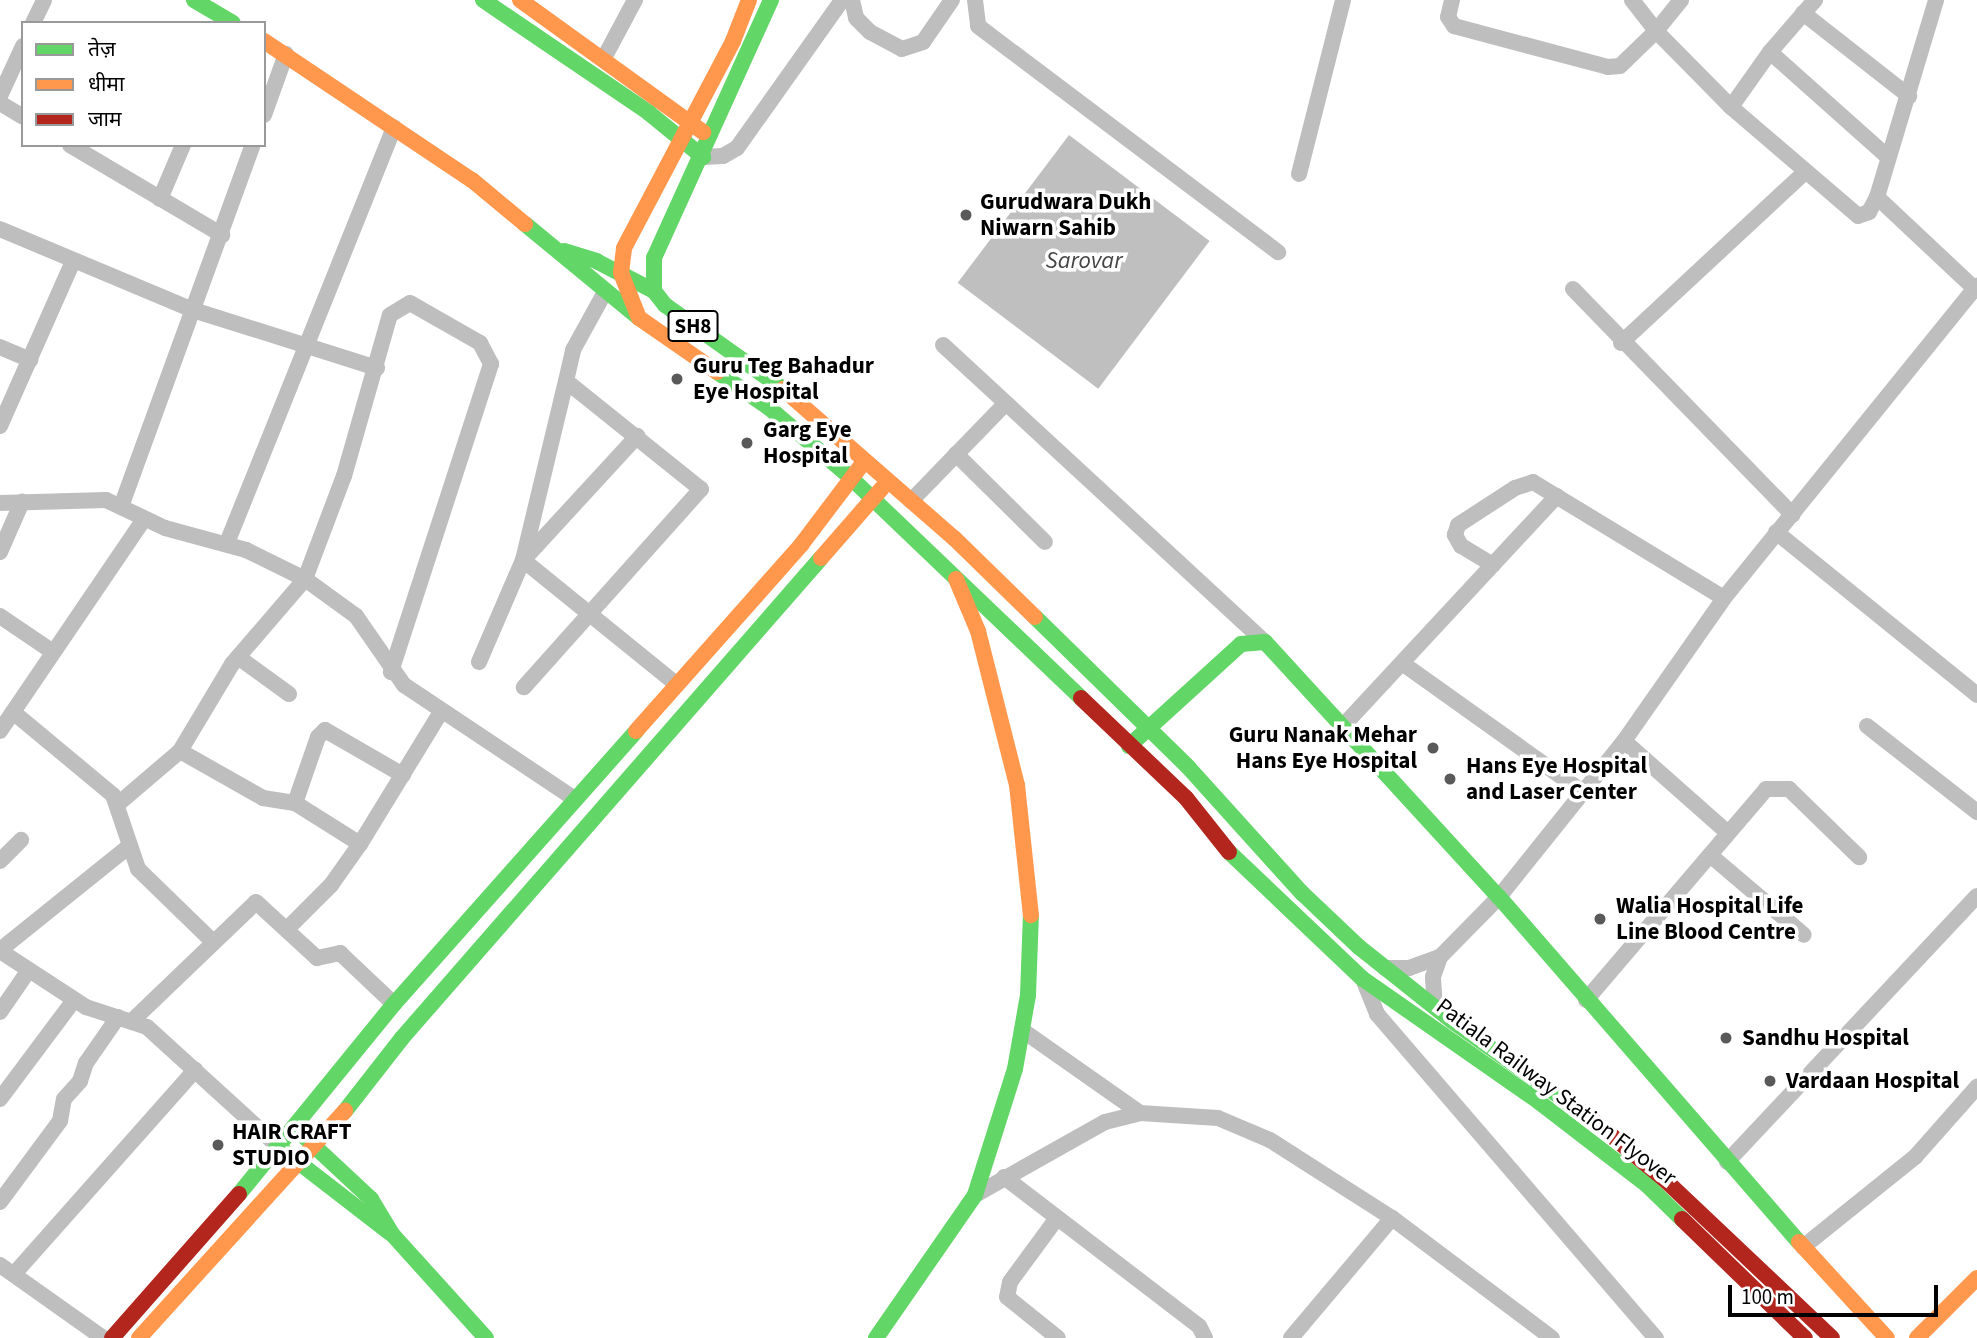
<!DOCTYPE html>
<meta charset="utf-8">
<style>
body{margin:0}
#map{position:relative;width:1977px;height:1338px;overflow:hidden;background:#fff;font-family:"Source Sans 3","Noto Sans Devanagari",sans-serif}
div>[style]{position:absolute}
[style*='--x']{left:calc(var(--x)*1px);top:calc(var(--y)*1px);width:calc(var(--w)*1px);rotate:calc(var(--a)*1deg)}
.water>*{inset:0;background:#bfbfbf;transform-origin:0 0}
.street>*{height:16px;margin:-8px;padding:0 8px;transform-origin:8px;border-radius:8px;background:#bebebe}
.fast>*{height:16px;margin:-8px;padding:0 8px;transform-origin:8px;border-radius:8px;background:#63d668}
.slow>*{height:16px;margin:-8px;padding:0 8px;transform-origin:8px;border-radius:8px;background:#ff974d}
.jam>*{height:16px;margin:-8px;padding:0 8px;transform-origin:8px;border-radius:8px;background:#b3261e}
.dots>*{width:19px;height:19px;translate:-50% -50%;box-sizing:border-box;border:4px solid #fff;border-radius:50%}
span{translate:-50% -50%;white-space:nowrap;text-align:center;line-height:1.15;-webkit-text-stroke:7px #fff;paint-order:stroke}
.shield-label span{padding:2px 5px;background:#fff;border:2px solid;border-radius:5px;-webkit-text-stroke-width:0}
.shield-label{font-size:21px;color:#000;font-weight:700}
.poi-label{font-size:23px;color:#000;font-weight:700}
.left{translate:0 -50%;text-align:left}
.right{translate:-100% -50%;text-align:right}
.street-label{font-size:23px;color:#000}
.water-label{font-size:24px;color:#444;font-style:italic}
.legend{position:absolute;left:21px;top:21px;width:245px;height:126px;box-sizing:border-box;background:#fff;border:2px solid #999;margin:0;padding:9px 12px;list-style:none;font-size:21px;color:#000}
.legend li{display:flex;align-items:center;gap:14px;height:35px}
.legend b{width:35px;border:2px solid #999}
.scale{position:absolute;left:1728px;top:1285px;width:210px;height:32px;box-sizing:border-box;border:4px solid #000;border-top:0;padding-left:9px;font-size:21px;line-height:24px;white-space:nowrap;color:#000;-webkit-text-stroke:5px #fff;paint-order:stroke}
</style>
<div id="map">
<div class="water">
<i style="left:1069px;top:135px;width:176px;height:185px;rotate:37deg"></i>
</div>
<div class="street">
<i style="--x:852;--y:0;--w:18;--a:77"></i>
<i style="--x:856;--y:18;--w:20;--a:45"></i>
<i style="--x:870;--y:32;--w:36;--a:28"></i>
<i style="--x:902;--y:49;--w:22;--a:-18"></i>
<i style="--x:923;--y:42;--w:51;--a:-55.4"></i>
<i style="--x:975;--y:0;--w:26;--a:83"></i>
<i style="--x:978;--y:26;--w:376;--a:37"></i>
<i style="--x:1452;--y:0;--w:17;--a:103"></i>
<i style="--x:1448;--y:17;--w:11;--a:56"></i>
<i style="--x:1454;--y:26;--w:159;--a:14.9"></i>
<i style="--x:1608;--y:67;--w:12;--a:-5"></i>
<i style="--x:1620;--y:66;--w:50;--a:-44.2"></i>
<i style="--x:1656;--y:31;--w:107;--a:45.4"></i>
<i style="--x:1731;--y:107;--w:167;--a:40.6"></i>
<i style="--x:1858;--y:216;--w:12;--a:-20"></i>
<i style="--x:1869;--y:212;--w:17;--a:-62"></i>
<i style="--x:1877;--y:197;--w:206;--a:-73.3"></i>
<i style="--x:1632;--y:0;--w:39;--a:52"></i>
<i style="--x:1656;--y:31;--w:40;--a:-51"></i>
<i style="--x:1803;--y:13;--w:135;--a:38.1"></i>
<i style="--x:33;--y:23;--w:25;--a:-64"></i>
<i style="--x:1770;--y:52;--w:158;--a:41.7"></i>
<i style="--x:604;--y:58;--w:66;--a:-61.9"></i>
<i style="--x:0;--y:96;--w:55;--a:-65.3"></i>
<i style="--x:0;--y:103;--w:27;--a:31"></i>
<i style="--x:1731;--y:107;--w:67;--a:-54.7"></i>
<i style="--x:1770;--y:52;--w:69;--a:-49.1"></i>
<i style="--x:264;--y:115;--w:65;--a:-70.2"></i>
<i style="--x:70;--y:145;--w:177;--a:30.6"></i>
<i style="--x:703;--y:157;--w:20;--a:-3"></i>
<i style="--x:723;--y:156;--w:16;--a:-30"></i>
<i style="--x:737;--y:148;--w:181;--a:-54.6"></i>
<i style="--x:1299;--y:174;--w:179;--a:-75.8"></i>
<i style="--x:1877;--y:197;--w:137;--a:43.2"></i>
<i style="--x:160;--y:199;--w:59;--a:-66.9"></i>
<i style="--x:0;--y:229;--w:209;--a:22.8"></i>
<i style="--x:193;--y:310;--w:193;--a:17.5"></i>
<i style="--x:1573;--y:289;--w:315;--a:45.8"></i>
<i style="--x:1621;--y:343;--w:250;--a:-42.9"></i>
<i style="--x:943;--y:345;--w:438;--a:42.7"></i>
<i style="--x:0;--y:347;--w:33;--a:23"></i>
<i style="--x:566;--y:381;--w:32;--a:-77"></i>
<i style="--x:573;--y:350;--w:66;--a:-61.1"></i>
<i style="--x:0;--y:426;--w:180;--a:-66.1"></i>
<i style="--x:956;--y:454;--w:125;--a:44.7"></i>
<i style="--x:911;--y:501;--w:136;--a:-45.9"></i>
<i style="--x:0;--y:503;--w:106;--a:-1.6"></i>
<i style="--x:106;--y:500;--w:65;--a:25.4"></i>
<i style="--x:165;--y:528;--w:84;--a:15.2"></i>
<i style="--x:246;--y:550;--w:66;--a:26.2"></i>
<i style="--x:305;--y:579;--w:63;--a:36"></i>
<i style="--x:356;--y:616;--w:84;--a:55.2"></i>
<i style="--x:404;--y:685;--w:206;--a:33.7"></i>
<i style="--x:122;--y:504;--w:382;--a:-70"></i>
<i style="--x:1776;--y:532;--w:259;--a:39"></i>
<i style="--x:227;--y:543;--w:448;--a:-68.1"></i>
<i style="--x:0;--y:552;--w:55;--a:-66.3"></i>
<i style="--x:525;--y:558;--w:166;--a:-47.4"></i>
<i style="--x:523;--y:560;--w:196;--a:39"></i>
<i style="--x:1493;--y:565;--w:37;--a:-149"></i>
<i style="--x:1461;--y:546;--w:13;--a:-119"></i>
<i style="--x:1455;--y:535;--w:10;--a:-73"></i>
<i style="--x:1458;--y:525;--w:68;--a:-33"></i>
<i style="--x:1515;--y:488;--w:19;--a:-18"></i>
<i style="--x:1533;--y:482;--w:223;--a:31.3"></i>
<i style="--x:0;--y:616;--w:64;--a:34.2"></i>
<i style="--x:238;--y:657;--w:63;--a:36"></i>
<i style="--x:479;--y:662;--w:111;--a:-66.7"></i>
<i style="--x:523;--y:560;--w:184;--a:-76.5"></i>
<i style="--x:566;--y:381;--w:173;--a:38.7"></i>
<i style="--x:701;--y:489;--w:266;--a:131.8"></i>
<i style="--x:1402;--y:663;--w:222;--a:35.5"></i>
<i style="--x:13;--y:712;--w:130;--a:39.7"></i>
<i style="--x:113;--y:795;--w:78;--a:71.3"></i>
<i style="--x:138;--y:869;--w:103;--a:44.2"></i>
<i style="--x:1343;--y:726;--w:314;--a:-47.1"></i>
<i style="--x:1867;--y:726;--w:140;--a:38"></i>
<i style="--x:0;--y:731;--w:256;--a:-55.8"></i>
<i style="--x:1624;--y:741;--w:137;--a:41.5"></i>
<i style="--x:180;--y:751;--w:95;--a:29.5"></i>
<i style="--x:263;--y:798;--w:32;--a:9"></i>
<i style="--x:295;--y:803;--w:77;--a:32.2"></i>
<i style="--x:360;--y:844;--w:50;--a:125.3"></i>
<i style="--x:331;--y:885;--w:62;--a:135"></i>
<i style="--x:295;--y:803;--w:70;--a:-70.8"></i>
<i style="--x:318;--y:737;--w:10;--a:-45"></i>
<i style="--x:325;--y:730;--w:90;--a:30"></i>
<i style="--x:118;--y:804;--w:82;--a:-40.5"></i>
<i style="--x:180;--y:751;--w:101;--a:-59.1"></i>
<i style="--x:232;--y:664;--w:112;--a:-49.3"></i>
<i style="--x:305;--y:579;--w:110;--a:-69.3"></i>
<i style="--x:344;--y:476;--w:167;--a:-74.1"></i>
<i style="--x:390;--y:315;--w:23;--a:-31"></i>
<i style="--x:410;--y:303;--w:81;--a:29.7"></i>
<i style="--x:480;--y:343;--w:24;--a:62"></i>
<i style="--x:491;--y:364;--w:324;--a:108"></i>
<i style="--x:360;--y:844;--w:155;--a:-58.5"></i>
<i style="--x:1710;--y:855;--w:123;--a:40.4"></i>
<i style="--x:0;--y:861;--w:30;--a:-45"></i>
<i style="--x:0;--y:950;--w:164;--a:-38.8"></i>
<i style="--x:0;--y:951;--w:103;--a:33.1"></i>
<i style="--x:86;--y:1007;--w:64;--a:18.2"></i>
<i style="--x:147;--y:1027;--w:180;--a:42.3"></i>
<i style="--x:1385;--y:968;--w:24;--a:0"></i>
<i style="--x:1409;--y:968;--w:33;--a:-20"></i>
<i style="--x:1363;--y:979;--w:38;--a:68"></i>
<i style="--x:1377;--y:1014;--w:428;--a:49.3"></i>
<i style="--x:1586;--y:1000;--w:277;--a:-49.5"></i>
<i style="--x:1766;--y:789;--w:23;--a:0"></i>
<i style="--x:1789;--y:789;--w:98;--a:44.2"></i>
<i style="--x:1435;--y:1007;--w:30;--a:-94"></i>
<i style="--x:1433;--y:977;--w:21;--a:-71"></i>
<i style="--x:1440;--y:957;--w:84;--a:-45.5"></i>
<i style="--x:1499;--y:897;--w:200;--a:-51.3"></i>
<i style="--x:1624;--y:741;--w:174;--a:-55"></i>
<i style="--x:1724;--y:598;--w:402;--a:-51"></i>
<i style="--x:0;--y:1012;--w:51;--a:-55.4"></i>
<i style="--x:133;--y:1020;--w:170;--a:-43.8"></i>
<i style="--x:256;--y:902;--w:83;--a:42.6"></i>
<i style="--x:317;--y:958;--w:24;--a:-12"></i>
<i style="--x:340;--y:953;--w:74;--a:43.4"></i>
<i style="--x:1022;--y:1030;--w:144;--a:35.1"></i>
<i style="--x:0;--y:1099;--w:124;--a:-53.2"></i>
<i style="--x:1727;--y:1162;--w:365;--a:-46.8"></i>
<i style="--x:1004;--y:1177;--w:245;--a:37.4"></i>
<i style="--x:1199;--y:1326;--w:13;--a:63"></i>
<i style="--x:975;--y:1195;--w:149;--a:-29.3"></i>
<i style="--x:1105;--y:1122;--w:36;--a:-14"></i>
<i style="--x:1140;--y:1113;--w:78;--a:3.7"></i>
<i style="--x:1218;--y:1118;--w:56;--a:22.9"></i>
<i style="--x:1270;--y:1140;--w:145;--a:32.6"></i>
<i style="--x:1392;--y:1218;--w:200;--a:36.9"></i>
<i style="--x:0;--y:1202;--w:101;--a:-53.5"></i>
<i style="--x:60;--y:1121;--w:22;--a:-80"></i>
<i style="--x:64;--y:1099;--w:24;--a:-48"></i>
<i style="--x:80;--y:1081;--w:19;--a:-72"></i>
<i style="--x:86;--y:1063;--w:56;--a:-55.2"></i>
<i style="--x:1057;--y:1218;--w:79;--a:126.3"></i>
<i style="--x:1010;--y:1282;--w:15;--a:101"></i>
<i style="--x:1007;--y:1297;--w:65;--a:38.8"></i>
<i style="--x:1803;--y:1247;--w:144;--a:-38.8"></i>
<i style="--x:1915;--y:1157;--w:94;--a:-48.5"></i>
<i style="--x:0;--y:1265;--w:126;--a:35.3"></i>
<i style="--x:14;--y:1274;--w:273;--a:-48.4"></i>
<i style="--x:1291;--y:1338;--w:157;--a:-49.9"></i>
</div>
<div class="fast">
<i style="--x:194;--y:0;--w:45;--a:30.5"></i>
<i style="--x:483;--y:0;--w:201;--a:34.2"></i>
<i style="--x:649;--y:113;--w:70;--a:39.2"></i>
<i style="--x:771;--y:0;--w:283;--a:114.4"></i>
<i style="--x:654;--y:258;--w:33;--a:90"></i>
<i style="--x:654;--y:291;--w:18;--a:52"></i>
<i style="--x:665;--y:305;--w:145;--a:35.4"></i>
<i style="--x:525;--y:224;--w:148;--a:39.5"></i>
<i style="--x:564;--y:251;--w:34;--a:17"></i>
<i style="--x:596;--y:261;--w:65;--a:27.3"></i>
<i style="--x:717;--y:372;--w:62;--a:34.5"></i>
<i style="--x:768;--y:407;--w:109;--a:40.5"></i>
<i style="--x:851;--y:478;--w:318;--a:43.7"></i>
<i style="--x:1035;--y:617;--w:214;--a:44.4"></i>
<i style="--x:1188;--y:767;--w:170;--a:47.9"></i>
<i style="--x:1302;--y:893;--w:79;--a:43.5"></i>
<i style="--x:1359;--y:947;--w:119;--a:38.5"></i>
<i style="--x:1452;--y:1021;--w:162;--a:35"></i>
<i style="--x:1129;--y:746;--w:151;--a:-42.3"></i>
<i style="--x:1241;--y:644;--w:24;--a:-5"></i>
<i style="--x:1265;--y:642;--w:346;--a:47.5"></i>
<i style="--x:1499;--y:897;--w:457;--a:49"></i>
<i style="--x:1229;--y:852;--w:185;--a:43.5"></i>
<i style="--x:1363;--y:979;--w:215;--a:34.9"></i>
<i style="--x:1539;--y:1102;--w:136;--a:37.5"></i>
<i style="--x:1647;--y:1185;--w:49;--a:44.2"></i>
<i style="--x:345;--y:1111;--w:93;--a:-52"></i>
<i style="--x:402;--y:1038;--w:637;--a:-48.88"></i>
<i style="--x:296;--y:1129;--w:103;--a:43"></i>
<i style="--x:371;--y:1199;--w:41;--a:59"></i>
<i style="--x:392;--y:1234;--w:140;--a:47.9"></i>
<i style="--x:280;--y:1148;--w:139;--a:37.7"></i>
<i style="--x:239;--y:1194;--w:245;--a:-50.8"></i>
<i style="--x:394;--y:1004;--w:365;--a:-48.4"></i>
<i style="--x:876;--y:1338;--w:174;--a:-55.3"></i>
<i style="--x:975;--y:1195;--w:132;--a:-72.4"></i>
<i style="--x:1015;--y:1069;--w:75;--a:-80"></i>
<i style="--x:1028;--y:995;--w:80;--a:-87.9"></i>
</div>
<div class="slow">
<i style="--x:520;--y:0;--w:226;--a:35.8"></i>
<i style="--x:264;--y:41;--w:250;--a:33.8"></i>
<i style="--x:472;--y:180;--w:69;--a:39.7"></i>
<i style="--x:717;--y:372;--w:95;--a:-145.3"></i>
<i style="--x:639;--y:318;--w:48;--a:-111.8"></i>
<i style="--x:621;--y:273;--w:25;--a:-83"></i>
<i style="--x:624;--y:248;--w:234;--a:-62.2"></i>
<i style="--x:733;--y:41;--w:44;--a:-68.7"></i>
<i style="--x:783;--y:389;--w:227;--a:41.1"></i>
<i style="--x:954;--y:538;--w:113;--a:44.3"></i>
<i style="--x:821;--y:558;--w:93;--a:-48.9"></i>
<i style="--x:956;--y:579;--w:56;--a:67.1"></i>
<i style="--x:978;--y:631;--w:159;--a:75.8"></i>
<i style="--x:1017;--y:785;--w:131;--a:83.9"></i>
<i style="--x:636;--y:731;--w:249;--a:-48.4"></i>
<i style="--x:801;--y:545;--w:98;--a:-52.9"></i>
<i style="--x:1799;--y:1242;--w:130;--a:47.5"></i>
<i style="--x:139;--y:1338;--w:307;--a:-47.8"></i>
<i style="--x:1917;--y:1338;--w:85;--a:-45"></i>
</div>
<div class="jam">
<i style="--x:1081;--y:698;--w:145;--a:43.6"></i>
<i style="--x:1186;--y:798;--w:69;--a:51.5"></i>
<i style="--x:1585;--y:1114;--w:102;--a:39.4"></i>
<i style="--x:1664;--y:1179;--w:231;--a:43.4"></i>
<i style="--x:1682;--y:1219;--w:171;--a:44.1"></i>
<i style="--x:112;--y:1338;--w:192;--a:-48.6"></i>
</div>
<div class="dots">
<i style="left:966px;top:215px;background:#595959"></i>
<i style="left:677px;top:379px;background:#595959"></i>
<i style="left:747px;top:443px;background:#595959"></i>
<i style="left:1433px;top:748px;background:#595959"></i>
<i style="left:1450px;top:779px;background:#595959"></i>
<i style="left:1600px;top:919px;background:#595959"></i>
<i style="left:1726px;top:1038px;background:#595959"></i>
<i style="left:1770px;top:1081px;background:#595959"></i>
<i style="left:218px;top:1145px;background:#595959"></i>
</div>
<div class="shield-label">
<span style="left:693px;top:326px">SH8</span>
</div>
<div class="poi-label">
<span class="left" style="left:980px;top:215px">Gurudwara Dukh<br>Niwarn Sahib</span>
<span class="left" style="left:693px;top:379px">Guru Teg Bahadur<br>Eye Hospital</span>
<span class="left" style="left:763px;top:443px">Garg Eye<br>Hospital</span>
<span class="right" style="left:1417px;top:748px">Guru Nanak Mehar<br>Hans Eye Hospital</span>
<span class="left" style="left:1466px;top:779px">Hans Eye Hospital<br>and Laser Center</span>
<span class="left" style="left:1616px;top:919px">Walia Hospital Life<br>Line Blood Centre</span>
<span class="left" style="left:1742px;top:1038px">Sandhu Hospital</span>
<span class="left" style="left:1786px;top:1081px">Vardaan Hospital</span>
<span class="left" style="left:232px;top:1145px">HAIR CRAFT<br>STUDIO</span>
</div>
<div class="street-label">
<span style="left:1556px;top:1092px;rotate:37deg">Patiala Railway Station Flyover</span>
</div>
<div class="water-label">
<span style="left:1084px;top:261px">Sarovar</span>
</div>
<ul class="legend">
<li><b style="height:9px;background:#63d668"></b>तेज़</li>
<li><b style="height:9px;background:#ff974d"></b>धीमा</li>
<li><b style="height:9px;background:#b3261e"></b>जाम</li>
</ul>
<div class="scale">100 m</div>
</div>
